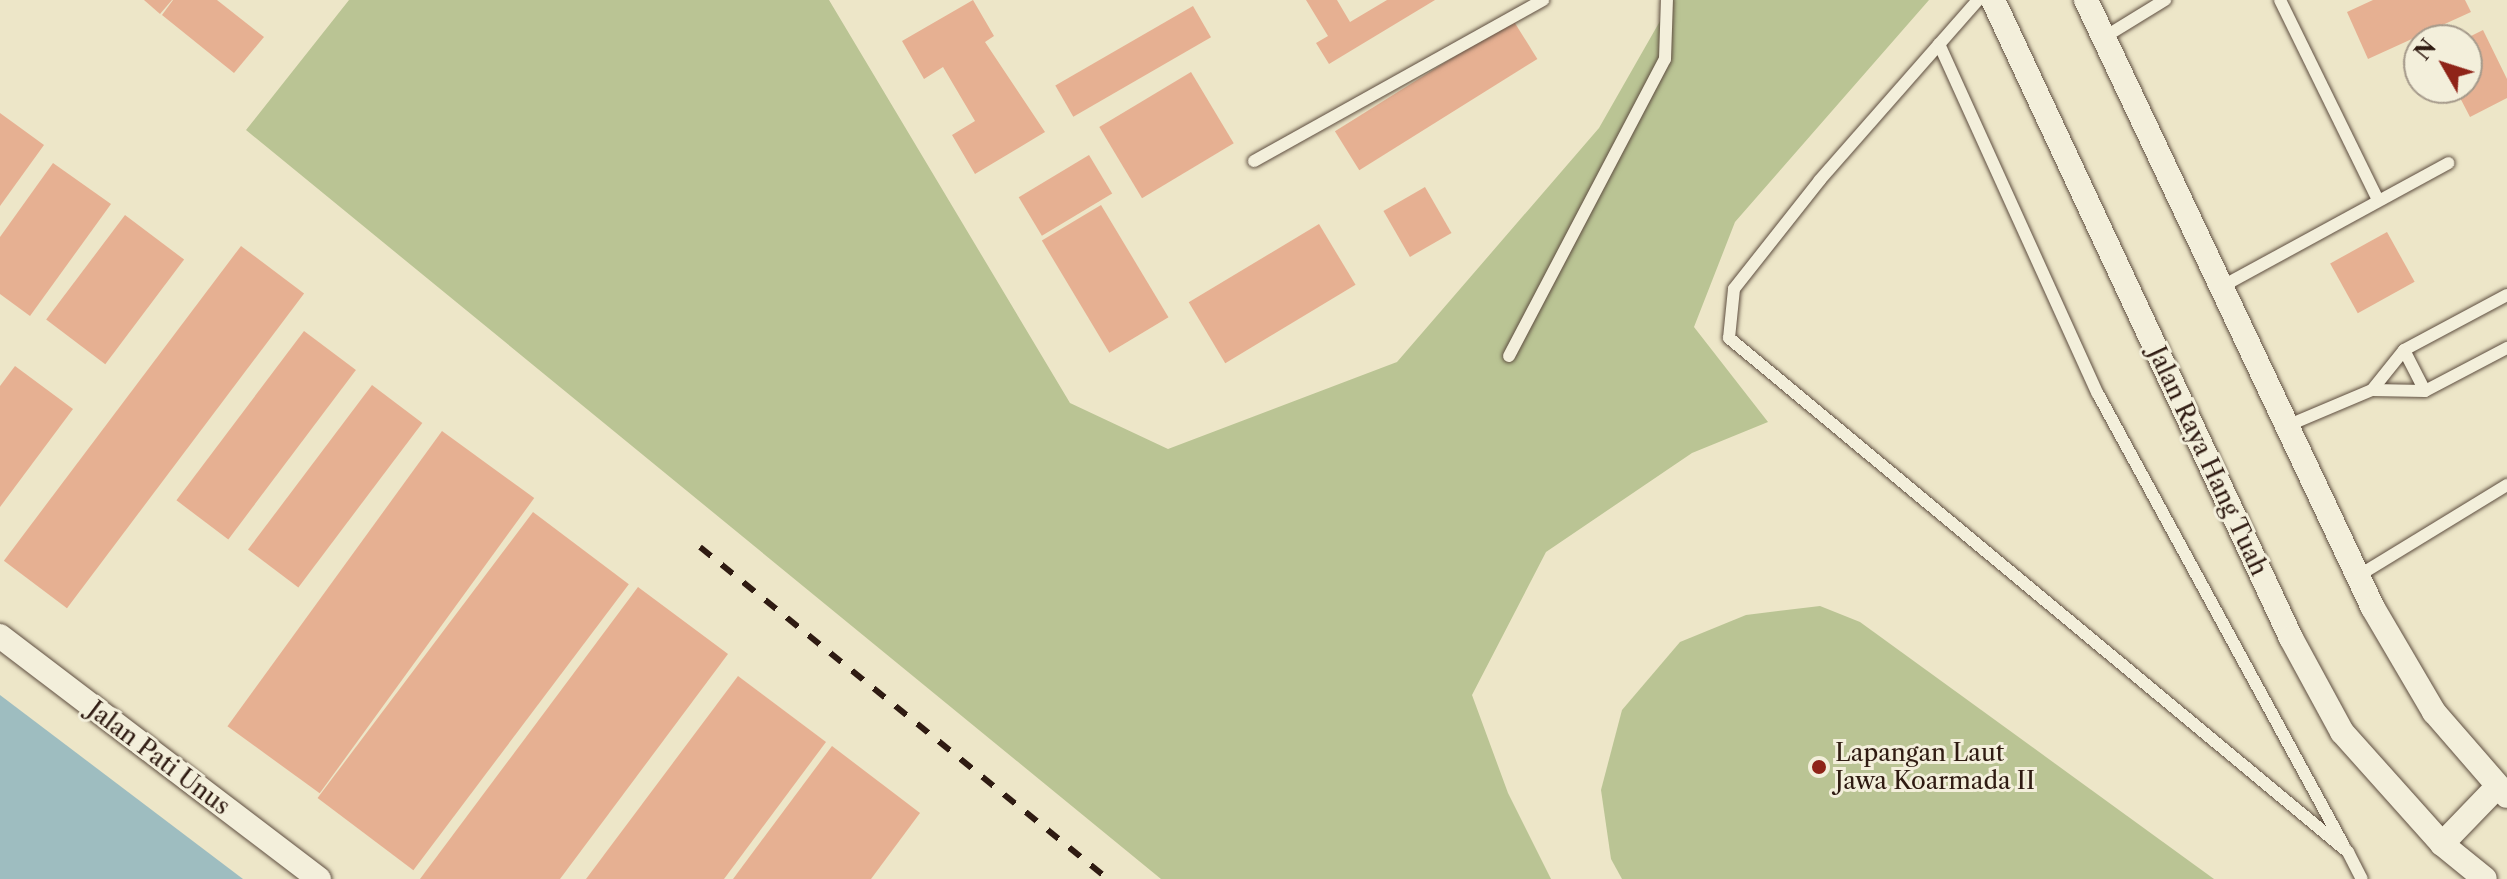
<!DOCTYPE html>
<style>
body{margin:0}
#map{position:relative;width:2507px;height:879px;overflow:hidden;background:#ede6c8;font-family:"Libre Caslon Text",serif}
div>[style]{position:absolute}
[style*='--x']{left:calc(var(--x)*1px);top:calc(var(--y)*1px);width:calc(var(--w)*1px);rotate:calc(var(--a)*1deg)}
.green>*{inset:0;background:#bac494}
.water>*{inset:0;background:#9ebdc0}
.building>*{inset:0;background:#e6b092;transform-origin:0 0}
.roads{filter:drop-shadow(0 0 2px #5e4e40) drop-shadow(0 0 2px #5e4e40)}
.lane>*{height:12px;margin:-6px;padding:0 6px;transform-origin:6px;border-radius:6px;background:#f3efdb}
.street>*{height:24px;margin:-12px;padding:0 12px;transform-origin:12px;border-radius:12px;background:#f3efdb}
.rail>*{height:6px;margin-top:-3px;transform-origin:0;background:repeating-linear-gradient(90deg,#2f1b12 0 14px,transparent 0 28px)}
.dots>*{width:22px;height:22px;translate:-50% -50%;box-sizing:border-box;border:4px solid #f3efdb;border-radius:50%}
span{translate:-50% -50%;white-space:nowrap;text-align:center;line-height:1.15;-webkit-text-stroke:6px #f3efdb;paint-order:stroke}
.street-label{font-size:24px;color:#2f1b12}
.poi-label{font-size:24px;color:#2f1b12}
.left{translate:0 -50%;text-align:left}
.north{position:absolute;left:2403px;top:24px;width:80px;height:80px;box-sizing:border-box;background:#f3efdb;border:2px solid #a59a8b;border-radius:50%;rotate:309deg;font-size:22px;font-weight:700;line-height:32px;text-align:center;color:#2f1b12}
.north::after{content:'';display:block;margin:auto;width:28px;height:36px;background:#8f2418;clip-path:polygon(50% 0,100% 100%,50% 72%,0 100%)}
</style>
<div id="map">
<div class="green">
<i style="clip-path:polygon(349px 0,829px 0,1070px 403px,1168px 449px,1397px 362px,1599px 128px,1672px 0,1929px 0,1735px 222px,1694px 327px,1768px 422px,1692px 453px,1546px 552px,1472px 695px,1508px 793px,1551px 879px,1161px 879px,246px 130px)"></i>
<i style="clip-path:polygon(1820px 606px,1860px 622px,2214px 879px,1622px 879px,1611px 859px,1601px 790px,1622px 710px,1680px 642px,1746px 615px)"></i>
</div>
<div class="water">
<i style="clip-path:polygon(0 695px,243px 879px,0 879px)"></i>
</div>
<div class="building">
<i style="clip-path:polygon(144px 0,172px 0,160px 14px)"></i>
<i style="clip-path:polygon(173px 0,217px 0,264px 37px,234px 73px,162px 15px)"></i>
<i style="clip-path:polygon(973px 0,994px 36px,985px 42px,1045px 132px,975px 174px,952px 135px,975px 121px,943px 67px,924px 79px,902px 41px)"></i>
<i style="clip-path:polygon(1306px 0,1337px 0,1350px 22px,1387px 0,1435px 0,1329px 64px,1316px 43px,1328px 36px)"></i>
<i style="clip-path:polygon(2373px 0,2465px 0,2471px 12px,2368px 59px,2347px 12px)"></i>
<i style="left:1193px;top:6px;width:36px;height:159px;rotate:60deg"></i>
<i style="left:1513px;top:20px;width:46px;height:210px;rotate:58deg"></i>
<i style="clip-path:polygon(2483px 30px,2507px 79px,2507px 98px,2470px 117px,2455px 88px,2467px 88px,2467px 38px)"></i>
<i style="left:1191px;top:72px;width:83px;height:107px;rotate:59deg"></i>
<i style="clip-path:polygon(0 113px,44px 145px,0 206px)"></i>
<i style="left:1089px;top:155px;width:45px;height:82px;rotate:59deg"></i>
<i style="clip-path:polygon(53px 163px,111px 204px,30px 316px,0 294px,0 237px)"></i>
<i style="left:1425px;top:187px;width:53px;height:48px;rotate:60deg"></i>
<i style="left:1101px;top:205px;width:131px;height:69px;rotate:59deg"></i>
<i style="left:125px;top:215px;width:74px;height:131px;rotate:37deg"></i>
<i style="left:1319px;top:224px;width:71px;height:152px;rotate:59deg"></i>
<i style="left:2387px;top:232px;width:57px;height:65px;rotate:61deg"></i>
<i style="left:241px;top:246px;width:79px;height:394px;rotate:37deg"></i>
<i style="left:304px;top:331px;width:65px;height:212px;rotate:37deg"></i>
<i style="clip-path:polygon(15px 366px,73px 409px,0 507px,0 386px)"></i>
<i style="left:372px;top:385px;width:63px;height:206px;rotate:37deg"></i>
<i style="left:442px;top:431px;width:114px;height:365px;rotate:36deg"></i>
<i style="left:533px;top:512px;width:120px;height:358px;rotate:37deg"></i>
<i style="clip-path:polygon(638px 587px,728px 654px,560px 879px,420px 879px)"></i>
<i style="clip-path:polygon(738px 676px,826px 742px,724px 879px,586px 879px)"></i>
<i style="clip-path:polygon(832px 746px,920px 813px,871px 879px,733px 879px)"></i>
</div>
<div class="roads">
<div class="lane">
<i style="--x:1978;--y:0;--w:240;--a:131.3"></i>
<i style="--x:1820;--y:180;--w:139;--a:128.3"></i>
<i style="--x:1734;--y:289;--w:49;--a:95.8"></i>
<i style="--x:1729;--y:338;--w:805;--a:39.71"></i>
<i style="--x:2348;--y:852;--w:30;--a:63"></i>
<i style="--x:2280;--y:0;--w:220;--a:63.9"></i>
<i style="--x:2103;--y:38;--w:73;--a:-31.5"></i>
<i style="--x:1939;--y:44;--w:384;--a:65.6"></i>
<i style="--x:2098;--y:394;--w:515;--a:61.44"></i>
<i style="--x:1254;--y:161;--w:331;--a:-29.1"></i>
<i style="--x:2221;--y:287;--w:259;--a:-28.6"></i>
<i style="--x:2404;--y:350;--w:46;--a:62.9"></i>
<i style="--x:1509;--y:356;--w:335;--a:-62.3"></i>
<i style="--x:1665;--y:59;--w:59;--a:-88.1"></i>
<i style="--x:2372;--y:390;--w:51;--a:-51.3"></i>
<i style="--x:2404;--y:350;--w:117;--a:-28.1"></i>
<i style="--x:2289;--y:425;--w:90;--a:-22.9"></i>
<i style="--x:2372;--y:390;--w:53;--a:1.1"></i>
<i style="--x:2425;--y:391;--w:93;--a:-27.7"></i>
<i style="--x:2358;--y:576;--w:175;--a:-31.4"></i>
</div>
<div class="street">
<i style="--x:1993;--y:0;--w:704;--a:64.96"></i>
<i style="--x:2291;--y:638;--w:107;--a:61.5"></i>
<i style="--x:2342;--y:732;--w:150;--a:48.2"></i>
<i style="--x:2442;--y:844;--w:55;--a:39.1"></i>
<i style="--x:2086;--y:0;--w:672;--a:64.73"></i>
<i style="--x:2373;--y:608;--w:121;--a:59.6"></i>
<i style="--x:2434;--y:712;--w:111;--a:49"></i>
<i style="--x:0;--y:636;--w:401;--a:37.3"></i>
<i style="--x:2442;--y:844;--w:79;--a:-46"></i>
</div>
</div>
<div class="rail">
<i style="--x:700;--y:547;--w:526;--a:39.14"></i>
</div>
<div class="dots">
<i style="left:1819px;top:767px;background:#8f2418"></i>
</div>
<div class="street-label">
<span style="left:2208px;top:461px;rotate:65deg">Jalan Raya Hang Tuah</span>
<span style="left:159px;top:758px;rotate:37deg">Jalan Pati Unus</span>
</div>
<div class="poi-label">
<span class="left" style="left:1835px;top:767px">Lapangan Laut<br>Jawa Koarmada II</span>
</div>
<div class="north">N</div>
</div>
